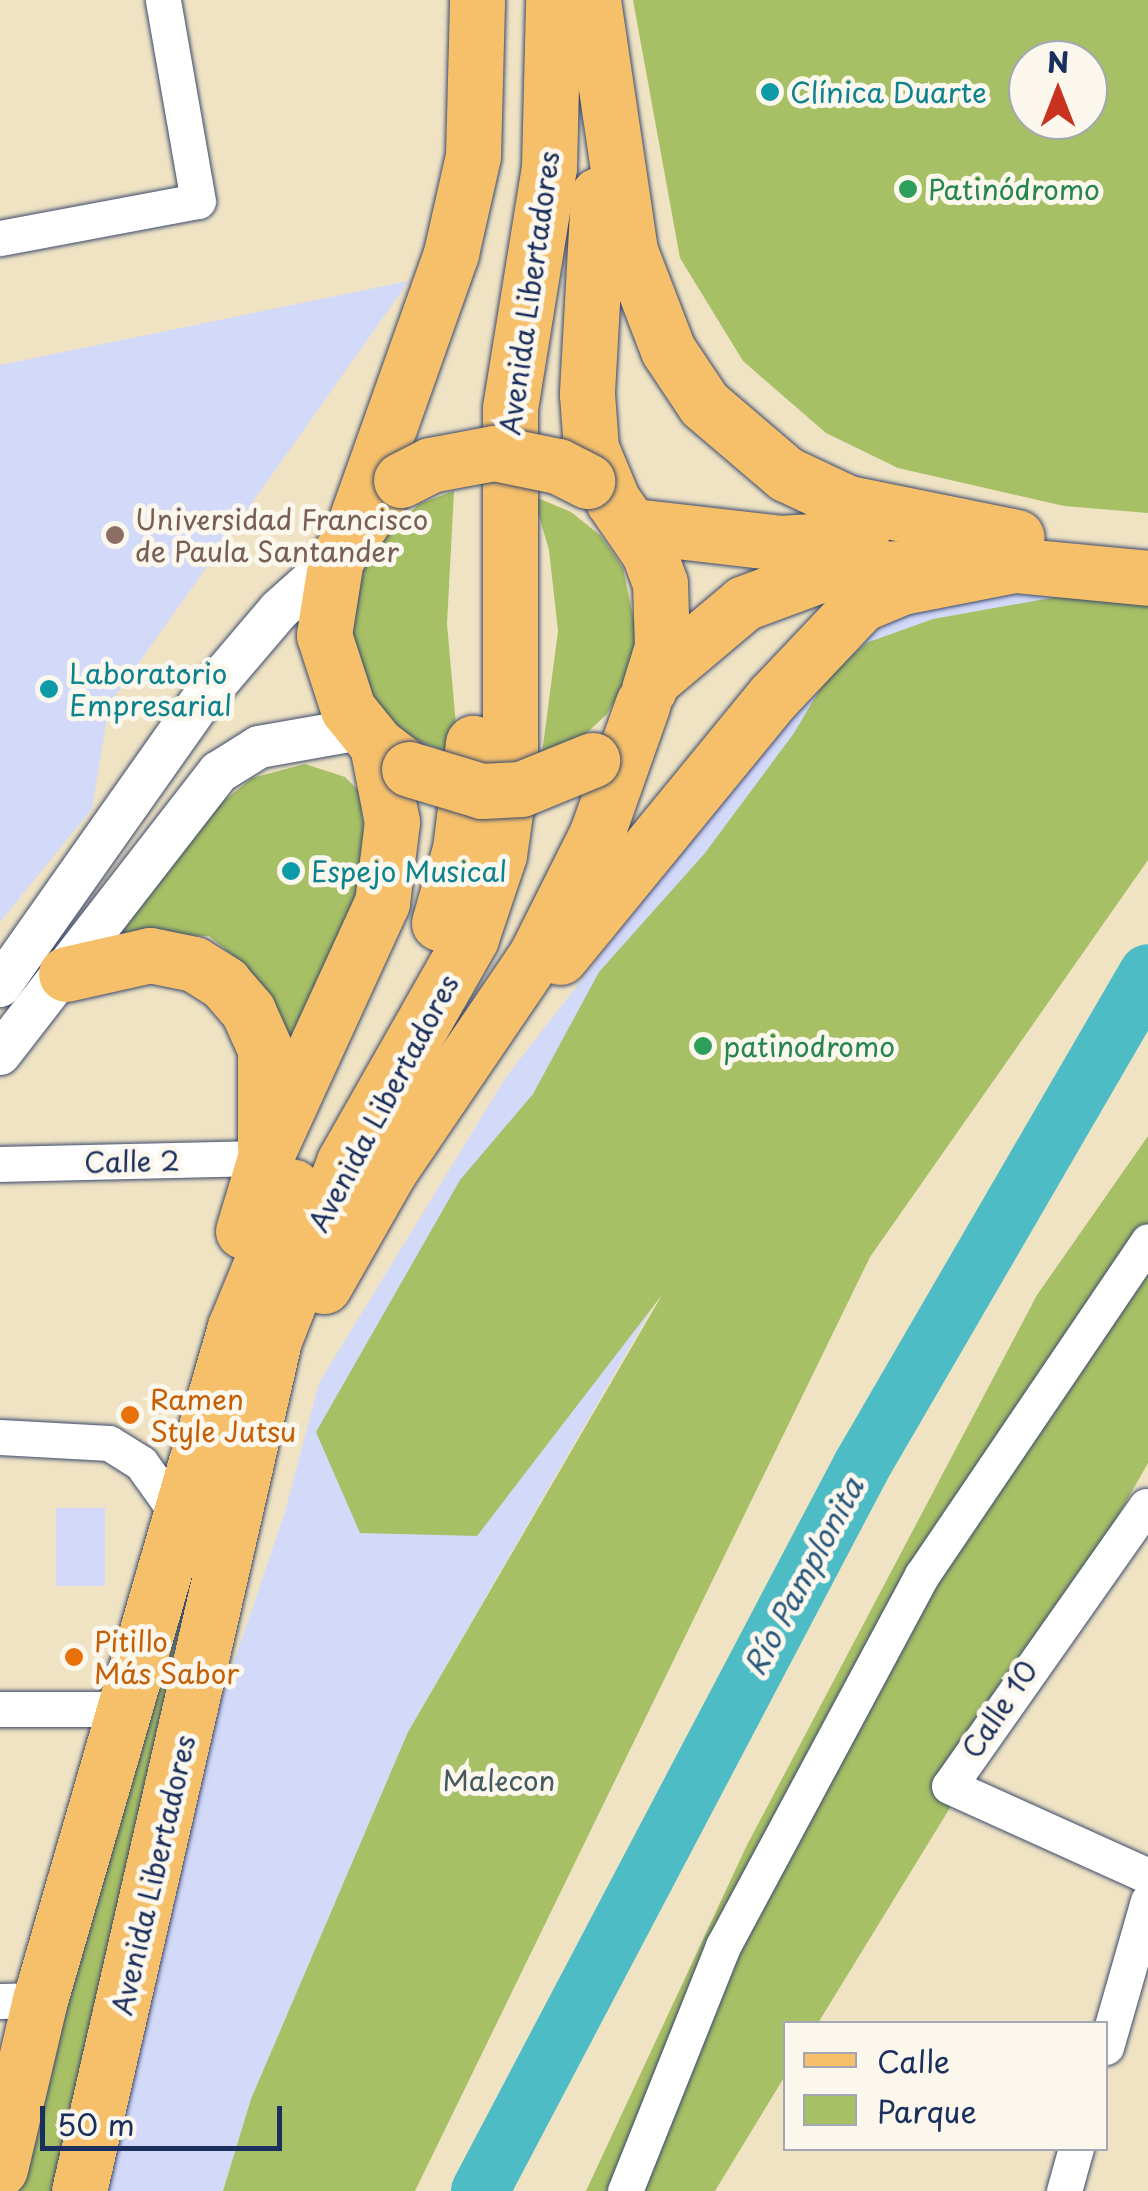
<!DOCTYPE html>
<meta charset="utf-8">
<style>
body{margin:0}
#map{position:relative;width:1148px;height:2191px;overflow:hidden;background:#efe3c4;font-family:"Playpen Sans",sans-serif}
div>[style]{position:absolute}
[style*='--x']{left:calc(var(--x)*1px);top:calc(var(--y)*1px);width:calc(var(--w)*1px);rotate:calc(var(--a)*1deg)}
.built>*{inset:0;background:#d3d9f9;transform-origin:0 0}
.green>*{inset:0;background:#a7bf65}
.river>*{height:58px;margin:-29px;padding:0 29px;transform-origin:29px;border-radius:29px;background:#4ebcc5}
.roads{filter:drop-shadow(0 0 2px #3b4a6d) drop-shadow(0 0 2px #3b4a6d)}
.minor>*{height:35px;margin:-17.5px;padding:0 17.5px;transform-origin:17.5px;border-radius:17.5px;background:#fff}
.tertiary>*{height:42px;margin:-21px;padding:0 21px;transform-origin:21px;border-radius:21px;background:#fff}
.primary>*{height:55px;margin:-27.5px;padding:0 27.5px;transform-origin:27.5px;border-radius:27.5px;background:#f6c06b}
.bridges{filter:drop-shadow(0 0 2px #3b4a6d) drop-shadow(0 0 2px #3b4a6d)}
.primary-bridge>*{height:55px;margin:-27.5px;padding:0 27.5px;transform-origin:27.5px;border-radius:27.5px;background:#f6c06b}
.dots>*{width:28px;height:28px;translate:-50% -50%;box-sizing:border-box;border:5px solid #fbf7ec;border-radius:50%}
span{translate:-50% -50%;white-space:nowrap;text-align:center;line-height:1.15;-webkit-text-stroke:10px #fbf7ec;paint-order:stroke}
.culture-label{font-size:28px;color:#0d838f}
.left{translate:0 -50%;text-align:left}
.leisure-label{font-size:28px;color:#27864d}
.street-label{font-size:28px;color:#1b2f5e}
.education-label{font-size:28px;color:#785e54}
.food-label{font-size:28px;color:#c56008}
.park-label{font-size:28px;color:#455a60}
.water-label{font-size:30px;color:#2a597d;font-style:italic}
.legend{position:absolute;left:783px;top:2021px;width:325px;height:130px;box-sizing:border-box;background:#fbf7ec;border:2px solid #a1a7b3;margin:0;padding:12px 18px;list-style:none;font-size:30px;color:#1b2f5e}
.legend li{display:flex;align-items:center;gap:20px;height:50px}
.legend b{width:50px;border:2px solid #a1a7b3}
.north{position:absolute;left:1008px;top:40px;width:100px;height:100px;box-sizing:border-box;background:#fbf7ec;border:2px solid #a1a7b3;border-radius:50%;rotate:0deg;font-size:28px;font-weight:700;line-height:40px;text-align:center;color:#1b2f5e}
.north::after{content:'';display:block;margin:auto;width:35px;height:45px;background:#c8321e;clip-path:polygon(50% 0,100% 100%,50% 72%,0 100%)}
.scale{position:absolute;left:40px;top:2106px;width:242px;height:45px;box-sizing:border-box;border:5px solid #1b2f5e;border-top:0;padding-left:12px;font-size:30px;line-height:35px;white-space:nowrap;color:#1b2f5e;-webkit-text-stroke:8px #fbf7ec;paint-order:stroke}
</style>
<div id="map">
<div class="built">
<i style="clip-path:polygon(409px 281px,109px 705px,92px 809px,0 922px,0 365px)"></i>
<i style="clip-path:polygon(947px 588px,1062px 596px,408px 1732px,251px 2099px,223px 2191px,102px 2191px,194px 1780px,285px 1512px,319px 1383px,506px 1077px,786px 718px,851px 647px)"></i>
<i style="left:105px;top:1508px;width:78px;height:49px;rotate:90deg"></i>
</div>
<div class="green">
<i style="clip-path:polygon(evenodd,633px 0,1148px 0,1148px 513px,1064px 506px,898px 468px,826px 433px,743px 361px,680px 258px,633px 0,1028px 60px,1088px 60px,1088px 120px,1028px 120px,1028px 60px)"></i>
<i style="clip-path:polygon(454px 491px,447px 624px,459px 759px,401px 732px,360px 680px,351px 647px,356px 581px,371px 549px,419px 504px)"></i>
<i style="clip-path:polygon(533px 496px,571px 512px,601px 536px,623px 568px,637px 636px,628px 679px,607px 714px,577px 742px,541px 761px,558px 631px,549px 550px)"></i>
<i style="clip-path:polygon(1062px 596px,1148px 604px,1148px 860px,870px 1257px,415px 2191px,223px 2191px,251px 2099px,408px 1732px,662px 1295px,477px 1536px,360px 1533px,316px 1432px,460px 1180px,533px 1094px,599px 972px,705px 853px,794px 733px,826px 679px,866px 643px,933px 619px)"></i>
<i style="clip-path:polygon(305px 764px,345px 777px,360px 792px,368px 876px,281px 1088px,280px 1037px,266px 990px,237px 959px,209px 936px,118px 933px,204px 817px,252px 778px)"></i>
<i style="clip-path:polygon(1148px 1136px,1148px 1463px,972px 1772px,818px 2023px,786px 2024px,785px 2076px,715px 2191px,586px 2191px,746px 1847px,1037px 1295px)"></i>
<i style="clip-path:polygon(244px 1388px,66px 2191px,9px 2191px)"></i>
</div>
<div class="river">
<i style="--x:480;--y:2191;--w:818;--a:-62.24"></i>
<i style="--x:861;--y:1467;--w:571;--a:-59.84"></i>
</div>
<div class="roads">
<div class="minor">
<i style="--x:0;--y:238;--w:201;--a:-10.6"></i>
<i style="--x:198;--y:201;--w:204;--a:-99.9"></i>
<i style="--x:0;--y:1164;--w:265;--a:-1.3"></i>
<i style="--x:0;--y:1437;--w:109;--a:3.2"></i>
<i style="--x:109;--y:1443;--w:38;--a:32"></i>
<i style="--x:141;--y:1463;--w:48;--a:54.3"></i>
<i style="--x:169;--y:1502;--w:29;--a:74"></i>
<i style="--x:1146;--y:1506;--w:342;--a:125.1"></i>
<i style="--x:949;--y:1786;--w:218;--a:24.3"></i>
<i style="--x:0;--y:1709;--w:124;--a:0"></i>
<i style="--x:0;--y:2001;--w:40;--a:-1.4"></i>
<i style="--x:1106;--y:2047;--w:152;--a:-74"></i>
<i style="--x:625;--y:2191;--w:264;--a:-68.2"></i>
<i style="--x:723;--y:1946;--w:421;--a:-61.8"></i>
<i style="--x:922;--y:1575;--w:403;--a:-55.9"></i>
<i style="--x:1064;--y:2191;--w:45;--a:-74.4"></i>
</div>
<div class="tertiary">
<i style="--x:0;--y:986;--w:345;--a:-54.8"></i>
<i style="--x:199;--y:704;--w:123;--a:-49.6"></i>
<i style="--x:279;--y:610;--w:76;--a:-41.8"></i>
<i style="--x:0;--y:1054;--w:357;--a:-52.2"></i>
<i style="--x:219;--y:772;--w:47;--a:-32"></i>
<i style="--x:259;--y:747;--w:104;--a:-10"></i>
</div>
<div class="primary">
<i style="--x:593;--y:0;--w:254;--a:81.6"></i>
<i style="--x:630;--y:251;--w:106;--a:69"></i>
<i style="--x:668;--y:350;--w:65;--a:56.3"></i>
<i style="--x:704;--y:404;--w:108;--a:40.5"></i>
<i style="--x:786;--y:474;--w:68;--a:25.1"></i>
<i style="--x:848;--y:503;--w:172;--a:11.4"></i>
<i style="--x:598;--y:195;--w:199;--a:93.2"></i>
<i style="--x:587;--y:394;--w:54;--a:85.8"></i>
<i style="--x:591;--y:448;--w:57;--a:67.5"></i>
<i style="--x:379;--y:498;--w:75;--a:125.2"></i>
<i style="--x:336;--y:559;--w:77;--a:99"></i>
<i style="--x:324;--y:635;--w:78;--a:72"></i>
<i style="--x:348;--y:709;--w:46;--a:51.1"></i>
<i style="--x:377;--y:745;--w:36;--a:37"></i>
<i style="--x:616;--y:505;--w:58;--a:55.5"></i>
<i style="--x:649;--y:553;--w:32;--a:70"></i>
<i style="--x:660;--y:583;--w:64;--a:88.2"></i>
<i style="--x:662;--y:647;--w:44;--a:107.2"></i>
<i style="--x:354;--y:526;--w:290;--a:-70.4"></i>
<i style="--x:451;--y:253;--w:99;--a:-77.2"></i>
<i style="--x:473;--y:156;--w:156;--a:-88.5"></i>
<i style="--x:634;--y:526;--w:147;--a:6.6"></i>
<i style="--x:780;--y:543;--w:81;--a:-3.5"></i>
<i style="--x:655;--y:678;--w:116;--a:-40.1"></i>
<i style="--x:744;--y:603;--w:95;--a:-20.3"></i>
<i style="--x:833;--y:570;--w:181;--a:-1.6"></i>
<i style="--x:1014;--y:565;--w:135;--a:5.5"></i>
<i style="--x:439;--y:923;--w:77;--a:-74.2"></i>
<i style="--x:460;--y:849;--w:107;--a:-83"></i>
<i style="--x:560;--y:957;--w:336;--a:-50.7"></i>
<i style="--x:773;--y:697;--w:128;--a:-46.6"></i>
<i style="--x:861;--y:604;--w:44;--a:-22.5"></i>
<i style="--x:902;--y:587;--w:114;--a:-11.1"></i>
<i style="--x:66;--y:974;--w:86;--a:-12.7"></i>
<i style="--x:150;--y:955;--w:45;--a:11.6"></i>
<i style="--x:194;--y:964;--w:36;--a:32"></i>
<i style="--x:224;--y:983;--w:37;--a:49"></i>
<i style="--x:248;--y:1011;--w:42;--a:65.9"></i>
<i style="--x:265;--y:1049;--w:97;--a:90"></i>
<i style="--x:243;--y:1231;--w:76;--a:-73.2"></i>
<i style="--x:265;--y:1158;--w:281;--a:-65.4"></i>
<i style="--x:382;--y:903;--w:82;--a:-83"></i>
<i style="--x:392;--y:822;--w:78;--a:-101"></i>
<i style="--x:324;--y:1286;--w:133;--a:-60.4"></i>
<i style="--x:390;--y:1170;--w:258;--a:-55.8"></i>
<i style="--x:535;--y:957;--w:139;--a:-63.4"></i>
<i style="--x:597;--y:833;--w:138;--a:-70.5"></i>
<i style="--x:0;--y:2169;--w:174;--a:-76.7"></i>
<i style="--x:40;--y:2000;--w:701;--a:-73.84"></i>
<i style="--x:235;--y:1327;--w:152;--a:-67.6"></i>
<i style="--x:79;--y:2191;--w:873;--a:-77.09"></i>
<i style="--x:274;--y:1340;--w:191;--a:-68.5"></i>
<i style="--x:344;--y:1162;--w:257;--a:-60.4"></i>
<i style="--x:471;--y:938;--w:88;--a:-71.4"></i>
<i style="--x:499;--y:855;--w:78;--a:-81.9"></i>
<i style="--x:510;--y:778;--w:370;--a:-90"></i>
<i style="--x:510;--y:408;--w:244;--a:-80.8"></i>
<i style="--x:549;--y:167;--w:167;--a:-88.6"></i>
</div>
</div>
<div class="bridges">
<div class="primary-bridge">
<i style="--x:401;--y:480;--w:33;--a:-27"></i>
<i style="--x:430;--y:465;--w:65;--a:-10.6"></i>
<i style="--x:494;--y:453;--w:65;--a:11.5"></i>
<i style="--x:558;--y:466;--w:33;--a:27"></i>
<i style="--x:409;--y:769;--w:76;--a:16.8"></i>
<i style="--x:482;--y:791;--w:39;--a:-3"></i>
<i style="--x:521;--y:789;--w:77;--a:-22.2"></i>
</div>
</div>
<div class="dots">
<i style="left:770px;top:92px;background:#0f9aa8"></i>
<i style="left:908px;top:189px;background:#2e9e5b"></i>
<i style="left:115px;top:535px;background:#8d6e63"></i>
<i style="left:49px;top:689px;background:#0f9aa8"></i>
<i style="left:291px;top:871px;background:#0f9aa8"></i>
<i style="left:703px;top:1046px;background:#2e9e5b"></i>
<i style="left:130px;top:1415px;background:#e8710a"></i>
<i style="left:74px;top:1657px;background:#e8710a"></i>
</div>
<div class="culture-label">
<span class="left" style="left:790px;top:92px">Clínica Duarte</span>
<span class="left" style="left:69px;top:689px">Laboratorio<br>Empresarial</span>
<span class="left" style="left:311px;top:871px">Espejo Musical</span>
</div>
<div class="leisure-label">
<span class="left" style="left:928px;top:189px">Patinódromo</span>
<span class="left" style="left:723px;top:1046px">patinodromo</span>
</div>
<div class="street-label">
<span style="left:529px;top:293px;rotate:-82deg">Avenida Libertadores</span>
<span style="left:383px;top:1103px;rotate:-62deg">Avenida Libertadores</span>
<span style="left:132px;top:1161px;rotate:-1deg">Calle 2</span>
<span style="left:999px;top:1709px;rotate:-56deg">Calle 10</span>
<span style="left:153px;top:1875px;rotate:-77deg">Avenida Libertadores</span>
</div>
<div class="education-label">
<span class="left" style="left:135px;top:535px">Universidad Francisco<br>de Paula Santander</span>
</div>
<div class="food-label">
<span class="left" style="left:150px;top:1415px">Ramen<br>Style Jutsu</span>
<span class="left" style="left:94px;top:1657px">Pitillo<br>Más Sabor</span>
</div>
<div class="park-label">
<span style="left:499px;top:1780px">Malecon</span>
</div>
<div class="water-label">
<span style="left:803px;top:1576px;rotate:-62deg">Río Pamplonita</span>
</div>
<ul class="legend">
<li><b style="height:12px;background:#f6c06b"></b>Calle</li>
<li><b style="height:28px;background:#a7bf65"></b>Parque</li>
</ul>
<div class="north">N</div>
<div class="scale">50 m</div>
</div>
